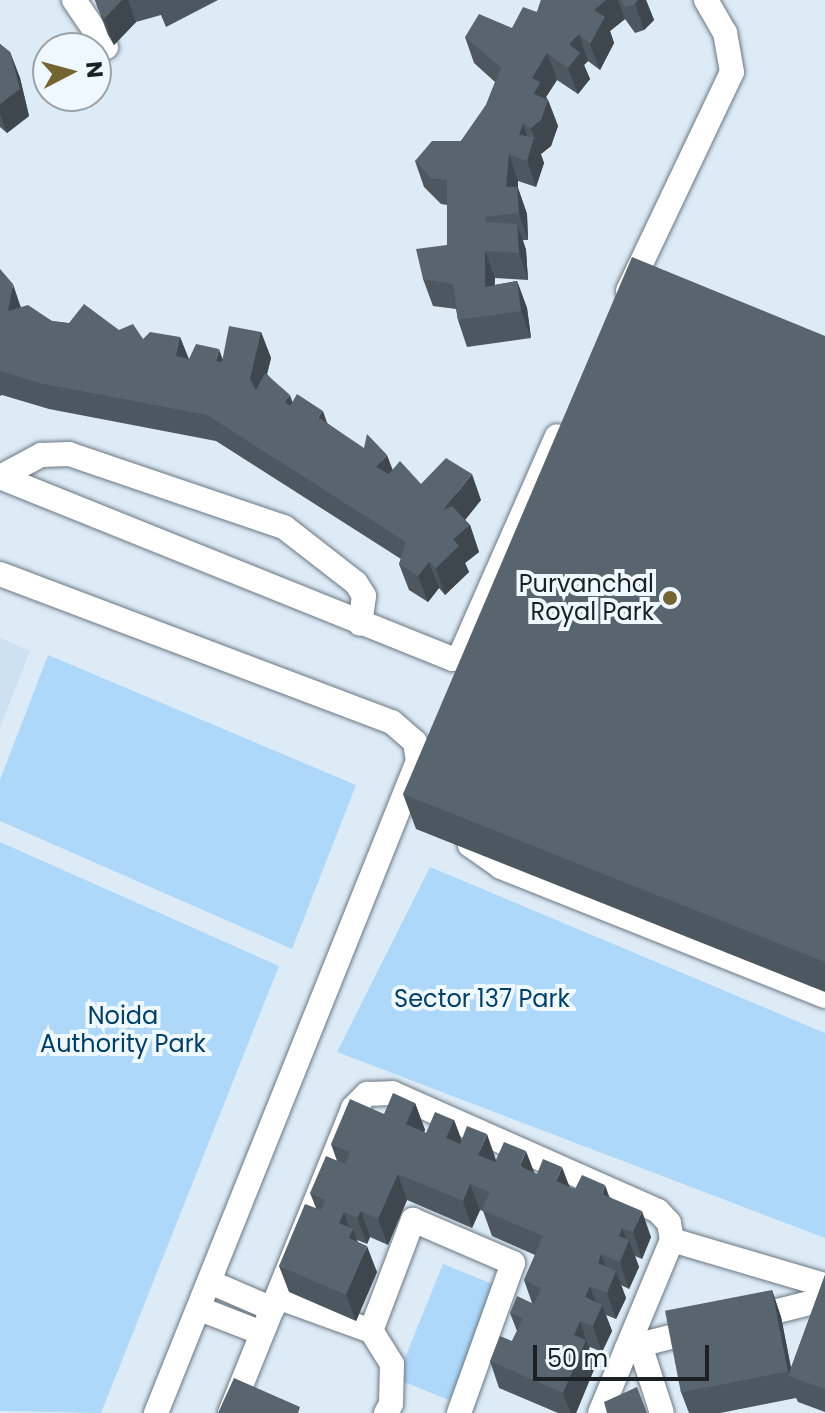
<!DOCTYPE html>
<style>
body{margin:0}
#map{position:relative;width:825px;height:1413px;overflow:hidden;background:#ddebf7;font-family:Poppins,sans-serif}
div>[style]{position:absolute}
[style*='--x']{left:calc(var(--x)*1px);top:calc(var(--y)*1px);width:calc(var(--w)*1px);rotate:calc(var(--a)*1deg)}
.built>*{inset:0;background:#cde1f2}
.green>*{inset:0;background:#aed8fa;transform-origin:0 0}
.roads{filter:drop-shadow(0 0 2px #6a7781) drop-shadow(0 0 2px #6a7781)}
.minor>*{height:24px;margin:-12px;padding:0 12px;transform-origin:12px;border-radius:12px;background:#fff}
.wall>*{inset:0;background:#4d575f}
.shaded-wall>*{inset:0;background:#3e474d}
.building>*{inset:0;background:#59656e;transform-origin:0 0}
.dots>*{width:22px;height:22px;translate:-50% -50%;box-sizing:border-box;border:4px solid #eff8ff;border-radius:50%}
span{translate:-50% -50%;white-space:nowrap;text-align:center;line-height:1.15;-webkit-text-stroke:8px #eff8ff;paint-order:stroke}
.poi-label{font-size:24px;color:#1b2024}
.right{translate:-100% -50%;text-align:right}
.park-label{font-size:24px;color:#004066}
.north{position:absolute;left:32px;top:32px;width:80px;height:80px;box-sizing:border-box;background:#eff8ff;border:2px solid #9aa2a7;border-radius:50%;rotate:84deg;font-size:22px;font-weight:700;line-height:32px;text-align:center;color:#1b2024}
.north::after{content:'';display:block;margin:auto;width:28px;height:36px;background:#736432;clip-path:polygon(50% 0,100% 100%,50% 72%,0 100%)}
.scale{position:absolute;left:533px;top:1345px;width:176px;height:36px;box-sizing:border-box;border:4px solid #1b2024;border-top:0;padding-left:10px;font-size:24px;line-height:28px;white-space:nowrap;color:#1b2024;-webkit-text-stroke:6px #eff8ff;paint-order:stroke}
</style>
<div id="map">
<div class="built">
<i style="clip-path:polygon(0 638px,30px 651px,0 728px)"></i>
</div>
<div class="green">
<i style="clip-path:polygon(48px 655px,356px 785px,292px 949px,0 821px,0 780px)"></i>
<i style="clip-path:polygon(0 842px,279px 966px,101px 1413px,0 1411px)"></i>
<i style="clip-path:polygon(430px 867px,825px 1033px,825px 1238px,337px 1052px)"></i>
<i style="left:443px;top:1264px;width:57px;height:124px;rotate:22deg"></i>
</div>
<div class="roads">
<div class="minor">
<i style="--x:74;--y:0;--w:57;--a:55.8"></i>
<i style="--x:628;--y:291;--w:242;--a:-64.6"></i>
<i style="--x:732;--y:72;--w:40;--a:-100"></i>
<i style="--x:725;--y:33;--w:38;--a:-120"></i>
<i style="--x:0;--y:477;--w:488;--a:21.9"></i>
<i style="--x:453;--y:659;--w:8;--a:-23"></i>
<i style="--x:460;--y:656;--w:240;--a:-66.2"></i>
<i style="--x:0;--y:477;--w:47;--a:-28.2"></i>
<i style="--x:41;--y:455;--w:28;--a:-2"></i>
<i style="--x:69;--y:454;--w:227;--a:18.8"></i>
<i style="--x:284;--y:527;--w:91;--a:37.9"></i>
<i style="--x:356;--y:583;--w:15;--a:58"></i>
<i style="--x:364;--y:596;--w:28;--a:98"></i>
<i style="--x:0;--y:574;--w:419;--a:20.7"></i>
<i style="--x:392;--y:722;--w:30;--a:41"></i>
<i style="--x:415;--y:742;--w:19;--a:81"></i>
<i style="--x:418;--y:761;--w:703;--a:111.89"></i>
<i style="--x:470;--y:830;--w:15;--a:90"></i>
<i style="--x:470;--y:845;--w:38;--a:35"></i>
<i style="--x:501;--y:867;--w:349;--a:21.7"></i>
<i style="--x:672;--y:1240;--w:159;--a:16.4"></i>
<i style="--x:210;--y:1282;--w:68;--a:23.5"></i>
<i style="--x:277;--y:1297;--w:100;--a:19.9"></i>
<i style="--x:200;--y:1309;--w:66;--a:21.2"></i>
<i style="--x:750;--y:1318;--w:77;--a:-14.2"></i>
<i style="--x:640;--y:1345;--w:71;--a:72.1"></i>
<i style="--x:627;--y:1348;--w:77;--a:-14.2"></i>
<i style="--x:230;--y:1413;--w:329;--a:-68"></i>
<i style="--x:353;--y:1108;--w:20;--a:-45"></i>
<i style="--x:367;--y:1094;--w:25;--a:-2"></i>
<i style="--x:392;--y:1093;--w:291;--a:23.9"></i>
<i style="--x:658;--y:1211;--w:16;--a:47"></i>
<i style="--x:669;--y:1223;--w:17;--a:80"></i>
<i style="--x:672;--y:1240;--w:187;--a:112.6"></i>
<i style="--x:386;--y:1413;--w:10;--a:-61"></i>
<i style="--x:391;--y:1404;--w:40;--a:-88.6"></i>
<i style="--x:392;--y:1364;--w:39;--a:-122"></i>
<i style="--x:371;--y:1331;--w:119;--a:-69.3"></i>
<i style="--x:413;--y:1220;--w:109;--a:23.3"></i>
<i style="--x:513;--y:1263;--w:159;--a:109.8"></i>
</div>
</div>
<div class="wall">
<i style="clip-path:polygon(95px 0,218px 0,166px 27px,161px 15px,136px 22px,114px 45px,108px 35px)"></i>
<i style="clip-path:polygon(541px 0,646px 0,654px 20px,644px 30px,635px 33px,625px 19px,610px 31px,614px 43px,600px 70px,588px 61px,584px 65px,590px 79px,578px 94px,557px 80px,546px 97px,548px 100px,558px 126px,551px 146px,541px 154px,544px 163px,536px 187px,518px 181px,518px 188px,527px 214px,528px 240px,523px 240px,526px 250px,528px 280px,495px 278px,494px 285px,517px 281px,527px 308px,531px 338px,467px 347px,458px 320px,456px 309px,433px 306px,423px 279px,447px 245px,447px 205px,441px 204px,424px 187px,415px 161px,461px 141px,486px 105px,495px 82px,474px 63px,465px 37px,512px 28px,537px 12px)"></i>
<i style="clip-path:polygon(0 44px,10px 52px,20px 78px,29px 116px,7px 133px,0 127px)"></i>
<i style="clip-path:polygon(0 269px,21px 307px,52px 321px,119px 330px,143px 339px,180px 337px,189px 359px,222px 359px,261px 332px,271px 358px,267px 374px,292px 402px,327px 423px,393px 470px,421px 484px,481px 500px,465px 520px,470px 525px,479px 552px,465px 563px,469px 572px,445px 595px,439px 588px,428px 602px,409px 590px,399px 564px,401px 559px,216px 441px,49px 409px,2px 395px,0 396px)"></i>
<i style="clip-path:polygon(825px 336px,825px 992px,416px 829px,403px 794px)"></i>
<i style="clip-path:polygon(415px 1103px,425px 1130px,424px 1132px,426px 1133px,454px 1120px,461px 1140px,496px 1160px,534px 1173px,575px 1189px,610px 1197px,651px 1237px,642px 1259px,635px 1256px,639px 1267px,629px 1289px,621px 1285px,626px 1298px,616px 1319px,606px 1315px,612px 1331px,602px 1352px,590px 1347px,589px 1349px,595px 1367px,576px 1413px,558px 1413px,499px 1388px,490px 1361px,512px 1341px,517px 1331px,510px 1313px,532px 1303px,524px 1280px,535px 1255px,492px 1236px,483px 1211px,480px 1210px,472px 1228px,407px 1200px,388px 1245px,370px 1237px,367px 1244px,357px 1240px,377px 1272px,356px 1321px,289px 1292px,279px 1266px,316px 1208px,310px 1193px,337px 1161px,331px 1144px,384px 1114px)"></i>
<i style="clip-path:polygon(825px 1275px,825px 1412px,798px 1402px,796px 1398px,720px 1413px,689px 1413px,681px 1392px,772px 1290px,781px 1317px,791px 1368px)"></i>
</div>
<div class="shaded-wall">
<i style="clip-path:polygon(122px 0,128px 0,136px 22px,114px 45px,104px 19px)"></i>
<i style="clip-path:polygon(606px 0,618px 0,625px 19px,610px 31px,614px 43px,600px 70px,590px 44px,594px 10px)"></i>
<i style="clip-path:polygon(638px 0,646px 0,654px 20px,644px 30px,635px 4px)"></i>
<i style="clip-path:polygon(579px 34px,588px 61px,584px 65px,590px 79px,578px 94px,568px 68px,569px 44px)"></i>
<i style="clip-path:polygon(10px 52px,20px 78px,29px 116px,7px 133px,0 114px,0 104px)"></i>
<i style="clip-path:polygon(547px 53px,557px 80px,546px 97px,548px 102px,548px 100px,558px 126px,551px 146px,541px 154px,531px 128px,532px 78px)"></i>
<i style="clip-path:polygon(523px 123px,531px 147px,534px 137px,544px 163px,536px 187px,519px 135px)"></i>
<i style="clip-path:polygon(509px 154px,518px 181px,518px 188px,527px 214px,528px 240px,519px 213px,506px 187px)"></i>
<i style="clip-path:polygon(517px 224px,526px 250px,528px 280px,519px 253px)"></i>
<i style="clip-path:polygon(485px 251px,495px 278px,494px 314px,485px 287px)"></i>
<i style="clip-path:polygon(517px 281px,527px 308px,531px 338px,521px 311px)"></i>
<i style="clip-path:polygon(13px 284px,22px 311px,8px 311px)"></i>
<i style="clip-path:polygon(261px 332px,271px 358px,259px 406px,250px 379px)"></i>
<i style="clip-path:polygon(180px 337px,190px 363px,176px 356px)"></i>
<i style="clip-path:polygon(219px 349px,228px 375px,216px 361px)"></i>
<i style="clip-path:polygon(290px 395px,299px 421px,285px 402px)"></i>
<i style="clip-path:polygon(323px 411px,332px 437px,318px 417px)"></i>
<i style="clip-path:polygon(387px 455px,397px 481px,376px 467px)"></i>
<i style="clip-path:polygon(472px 474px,481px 500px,452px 536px,443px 510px)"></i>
<i style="clip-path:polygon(470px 525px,479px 552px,465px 563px,469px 572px,445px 595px,436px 568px,453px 539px)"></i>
<i style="clip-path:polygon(429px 562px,439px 588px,428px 602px,418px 576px)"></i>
<i style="clip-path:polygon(415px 1103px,425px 1130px,416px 1151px,406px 1124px)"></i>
<i style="clip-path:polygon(454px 1120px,464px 1146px,446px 1138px)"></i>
<i style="clip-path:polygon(487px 1134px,496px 1160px,488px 1181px,478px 1155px)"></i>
<i style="clip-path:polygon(526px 1151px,536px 1177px,520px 1166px)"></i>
<i style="clip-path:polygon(562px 1167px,572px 1193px,556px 1181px)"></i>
<i style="clip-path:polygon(398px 1174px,407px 1200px,388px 1245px,378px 1219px)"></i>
<i style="clip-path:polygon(470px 1184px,480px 1210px,472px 1228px,463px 1201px)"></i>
<i style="clip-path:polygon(605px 1185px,615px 1212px,602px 1194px)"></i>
<i style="clip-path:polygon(361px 1211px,370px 1237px,367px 1244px,357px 1218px)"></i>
<i style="clip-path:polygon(642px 1211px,651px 1237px,642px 1259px,633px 1232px)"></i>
<i style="clip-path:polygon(344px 1212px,351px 1233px,353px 1229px,362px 1256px,358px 1265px,339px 1223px)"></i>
<i style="clip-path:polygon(622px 1228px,628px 1244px,629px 1240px,639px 1267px,629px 1289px,620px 1262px,619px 1236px)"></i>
<i style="clip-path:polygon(367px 1246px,377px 1272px,356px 1321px,346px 1295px)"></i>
<i style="clip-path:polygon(601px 1254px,611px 1281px,598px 1263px)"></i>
<i style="clip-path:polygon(616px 1271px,626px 1298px,616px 1319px,607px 1293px)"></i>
<i style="clip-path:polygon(590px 1286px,599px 1312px,602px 1305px,612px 1331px,602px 1352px,593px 1326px,585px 1297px)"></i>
<i style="clip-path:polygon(772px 1290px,781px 1317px,793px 1378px,789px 1376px,788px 1371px)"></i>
<i style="clip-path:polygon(580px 1321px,595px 1367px,576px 1413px,571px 1413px,563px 1393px,574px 1335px)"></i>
</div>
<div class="building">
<i style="clip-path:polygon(95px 0,122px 0,104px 19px,98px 9px)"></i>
<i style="clip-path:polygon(541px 0,606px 0,594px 10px,605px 17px,590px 44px,579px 34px,569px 44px,580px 53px,568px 68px,547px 53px,532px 78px,540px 82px,534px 94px,548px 100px,541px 120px,531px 128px,523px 123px,519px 135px,534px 137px,527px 161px,509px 154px,506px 187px,517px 187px,519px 213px,485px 217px,486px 222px,517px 224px,519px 253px,485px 251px,485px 287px,517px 281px,521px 311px,458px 320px,453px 284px,423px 279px,416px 249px,447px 245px,447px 180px,431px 178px,415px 161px,432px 141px,461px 141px,486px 105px,501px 68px,465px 37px,479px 14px,512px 28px,523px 7px,537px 12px)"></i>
<i style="clip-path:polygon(621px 0,638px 0,635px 4px,625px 7px)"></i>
<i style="clip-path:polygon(0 44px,10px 52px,20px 89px,0 104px)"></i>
<i style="clip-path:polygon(632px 257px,825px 336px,825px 962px,403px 794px)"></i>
<i style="clip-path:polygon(0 269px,13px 284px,8px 311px,28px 305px,52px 321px,69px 323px,84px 304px,119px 330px,133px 324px,143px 339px,150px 332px,180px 337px,176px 356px,189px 359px,196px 344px,219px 349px,216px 361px,222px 362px,229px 326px,261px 332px,250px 379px,256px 390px,265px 373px,290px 395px,285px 402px,290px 406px,297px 394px,323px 411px,318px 417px,364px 448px,367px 434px,387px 455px,376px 467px,389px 474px,400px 461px,421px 484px,446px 458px,472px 474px,443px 510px,452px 506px,470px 525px,453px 539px,459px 546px,436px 568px,429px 562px,418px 576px,399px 564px,406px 542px,207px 415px,40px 383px,0 371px)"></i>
<i style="clip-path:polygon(393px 1093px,415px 1103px,406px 1124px,426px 1133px,435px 1112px,454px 1120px,446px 1138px,460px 1144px,467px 1126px,487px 1134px,478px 1155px,495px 1162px,504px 1142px,526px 1151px,520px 1166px,537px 1174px,543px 1159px,562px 1167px,556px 1181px,575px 1189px,582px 1175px,605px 1185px,602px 1194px,642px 1211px,633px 1232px,622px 1228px,619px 1236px,629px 1240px,620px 1262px,601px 1254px,598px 1263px,616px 1271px,607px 1293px,590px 1286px,585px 1297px,602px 1305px,593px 1326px,580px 1321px,574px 1335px,586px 1340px,563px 1393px,490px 1361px,500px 1336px,512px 1341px,523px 1318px,510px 1313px,517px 1296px,534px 1304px,541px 1288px,524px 1280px,543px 1236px,482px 1210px,490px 1192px,470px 1184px,463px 1201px,398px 1174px,378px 1219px,361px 1211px,357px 1218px,344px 1212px,339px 1223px,353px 1229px,349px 1238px,367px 1246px,346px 1295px,279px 1266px,305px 1204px,321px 1210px,325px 1200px,310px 1193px,326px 1156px,345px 1164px,350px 1152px,331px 1144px,350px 1099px,384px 1114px)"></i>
<i style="clip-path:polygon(825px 1275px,825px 1389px,788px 1376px)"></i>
<i style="left:772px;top:1290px;width:83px;height:109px;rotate:79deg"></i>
<i style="clip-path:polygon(234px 1378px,300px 1407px,298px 1413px,218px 1413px)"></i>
<i style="clip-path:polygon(637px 1387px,647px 1413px,607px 1413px,604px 1402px)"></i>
</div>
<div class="dots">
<i style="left:670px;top:598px;background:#736432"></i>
</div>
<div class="poi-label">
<span class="right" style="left:654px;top:598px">Purvanchal<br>Royal Park</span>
</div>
<div class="park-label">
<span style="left:482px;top:999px">Sector 137 Park</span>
<span style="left:123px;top:1030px">Noida<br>Authority Park</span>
</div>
<div class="north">N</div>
<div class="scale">50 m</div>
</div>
